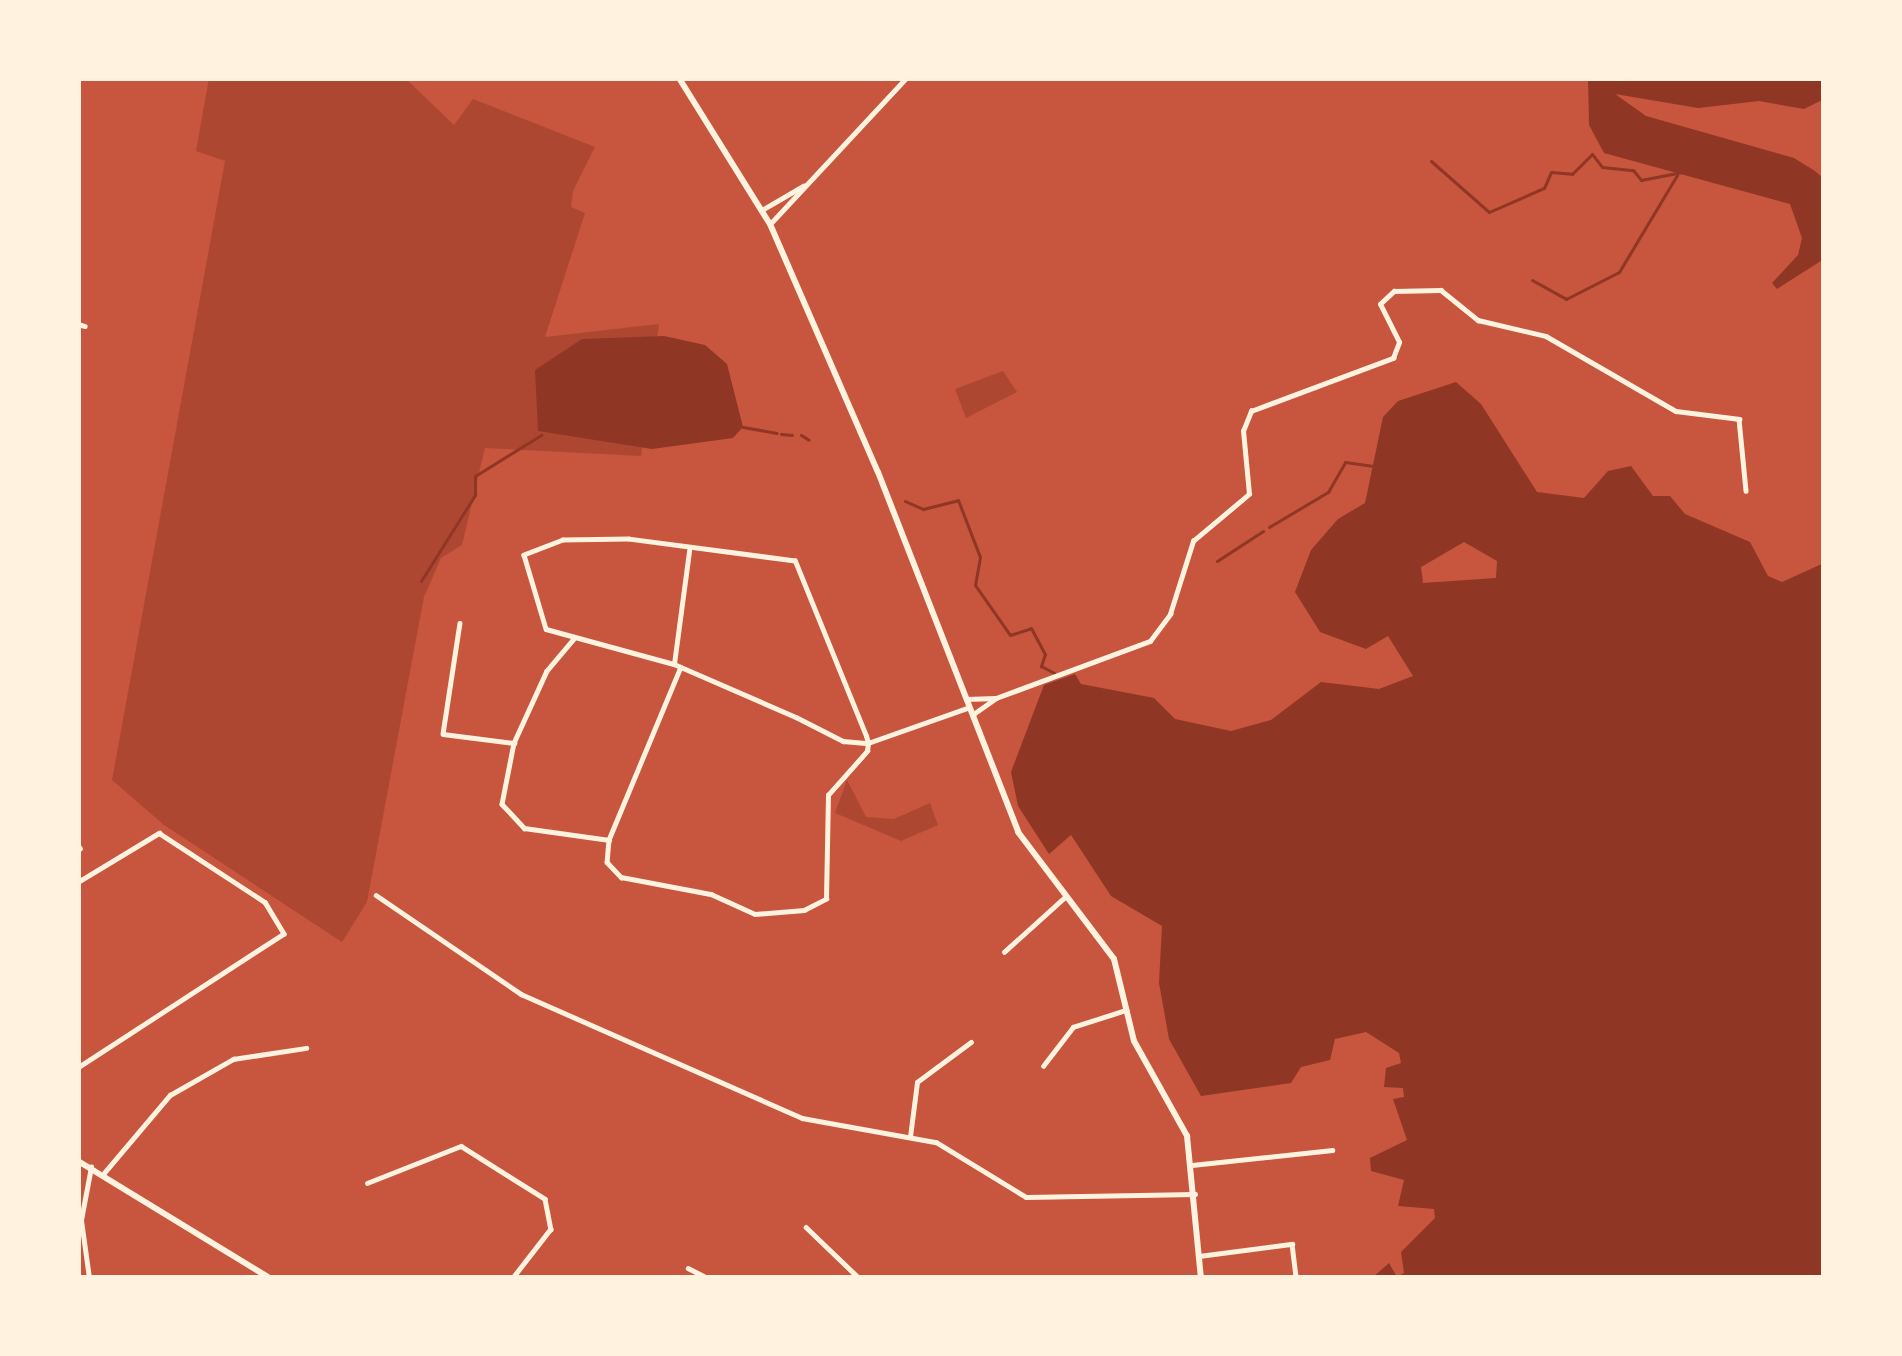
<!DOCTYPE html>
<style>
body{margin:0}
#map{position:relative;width:1902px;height:1356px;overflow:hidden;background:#c8553d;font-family:"Alegreya Sans",sans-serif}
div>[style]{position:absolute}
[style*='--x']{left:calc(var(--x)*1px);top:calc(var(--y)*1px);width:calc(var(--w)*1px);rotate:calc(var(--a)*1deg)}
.green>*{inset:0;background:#ae4732}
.water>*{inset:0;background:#8f3625}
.stream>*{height:3px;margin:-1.5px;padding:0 1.5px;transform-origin:1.5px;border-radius:1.5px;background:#8f3625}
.minor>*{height:4.5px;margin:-2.25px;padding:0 2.25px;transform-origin:2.25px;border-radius:2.25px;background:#fff3e0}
.tertiary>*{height:6px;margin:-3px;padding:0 3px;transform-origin:3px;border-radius:3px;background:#fff3e0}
.secondary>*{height:6px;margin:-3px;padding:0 3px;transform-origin:3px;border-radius:3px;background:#fff3e0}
span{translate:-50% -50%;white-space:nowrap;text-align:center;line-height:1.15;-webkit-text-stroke:12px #fff3e0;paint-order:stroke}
.frame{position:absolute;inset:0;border:81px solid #fff3e0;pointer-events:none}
</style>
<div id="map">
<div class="green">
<i style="clip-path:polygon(209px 78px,405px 78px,454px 125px,473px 99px,595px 147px,573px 191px,571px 207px,585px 213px,545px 337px,659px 324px,641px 456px,485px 448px,462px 545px,441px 558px,424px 597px,367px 902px,342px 942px,164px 825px,112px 780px,225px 161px,196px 151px)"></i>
<i style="clip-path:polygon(1003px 371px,1017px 392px,966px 418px,955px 389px)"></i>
<i style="clip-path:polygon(847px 780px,866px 817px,894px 819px,930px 803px,938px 825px,901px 841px,835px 813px)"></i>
</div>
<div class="water">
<i style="clip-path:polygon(1588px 78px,1824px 78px,1824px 99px,1804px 109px,1759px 101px,1698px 108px,1615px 94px,1646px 116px,1794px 158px,1815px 171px,1824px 179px,1824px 259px,1777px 289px,1772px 283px,1798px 255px,1802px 238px,1790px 204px,1604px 153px,1589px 125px)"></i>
<i style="clip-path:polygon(664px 336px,705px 345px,727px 364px,743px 427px,733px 438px,652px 449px,538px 431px,535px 370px,582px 339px)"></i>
<i style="clip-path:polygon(evenodd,1456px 382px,1481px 404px,1537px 492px,1584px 498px,1608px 471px,1631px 466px,1653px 496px,1670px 496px,1685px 514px,1750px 542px,1768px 576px,1782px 582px,1824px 563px,1824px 1278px,1372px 1278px,1389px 1263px,1397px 1277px,1404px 1273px,1401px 1252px,1435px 1218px,1434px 1209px,1398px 1206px,1404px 1180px,1371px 1171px,1370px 1158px,1407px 1140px,1393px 1099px,1404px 1097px,1403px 1088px,1384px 1087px,1386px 1068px,1401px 1063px,1399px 1053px,1366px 1032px,1335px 1039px,1330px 1060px,1301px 1067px,1291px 1083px,1201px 1096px,1169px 1039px,1159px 983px,1162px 926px,1111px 896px,1071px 835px,1049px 854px,1018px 806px,1011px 772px,1044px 685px,1075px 674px,1081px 684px,1154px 698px,1175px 719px,1231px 731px,1271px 720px,1321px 682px,1379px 689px,1413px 676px,1388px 636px,1366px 649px,1320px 632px,1295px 592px,1311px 550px,1338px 519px,1365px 503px,1383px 417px,1398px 401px,1456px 382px,1464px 542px,1497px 561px,1496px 578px,1423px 583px,1421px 567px,1464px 542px)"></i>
</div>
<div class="stream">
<i style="--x:1431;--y:161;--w:77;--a:41.3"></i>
<i style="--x:1489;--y:212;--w:60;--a:-23.6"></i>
<i style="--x:1544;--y:188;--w:17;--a:-66"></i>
<i style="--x:1551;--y:172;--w:21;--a:5"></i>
<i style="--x:1572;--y:174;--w:28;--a:-45"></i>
<i style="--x:1592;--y:154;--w:16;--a:52"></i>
<i style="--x:1602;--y:167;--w:31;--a:6"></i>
<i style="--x:1633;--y:170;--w:13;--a:51"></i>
<i style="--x:1641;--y:180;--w:42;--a:-11"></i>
<i style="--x:1532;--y:280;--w:39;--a:29"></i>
<i style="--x:1566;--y:299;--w:59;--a:-27"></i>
<i style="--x:1619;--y:272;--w:113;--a:-59.1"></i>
<i style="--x:743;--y:427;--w:34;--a:10"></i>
<i style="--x:781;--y:434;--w:11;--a:5"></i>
<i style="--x:801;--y:435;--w:9;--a:32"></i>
<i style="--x:905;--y:501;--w:20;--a:24"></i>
<i style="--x:923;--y:509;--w:36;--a:-14"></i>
<i style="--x:958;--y:500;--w:61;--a:68.9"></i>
<i style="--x:980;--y:557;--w:28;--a:100"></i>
<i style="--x:975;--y:585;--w:61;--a:55"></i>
<i style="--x:1010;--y:635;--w:22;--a:-18"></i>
<i style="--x:1031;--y:628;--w:30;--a:62"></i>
<i style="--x:1045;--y:654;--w:13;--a:108"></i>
<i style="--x:1041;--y:666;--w:15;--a:28"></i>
<i style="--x:1269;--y:527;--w:69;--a:-30.7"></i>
<i style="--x:1328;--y:492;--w:34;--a:-60"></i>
<i style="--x:1345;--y:462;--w:27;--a:8"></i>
<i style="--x:1217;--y:561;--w:55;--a:-33.1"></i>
<i style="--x:421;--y:581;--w:102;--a:-57.9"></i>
<i style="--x:475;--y:495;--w:19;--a:-90"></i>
<i style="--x:475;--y:476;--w:78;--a:-31.8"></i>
</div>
<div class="minor">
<i style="--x:762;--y:210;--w:48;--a:-30.3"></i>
<i style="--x:770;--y:224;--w:200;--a:-47"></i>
<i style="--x:78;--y:324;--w:7;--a:16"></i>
<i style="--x:460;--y:623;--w:112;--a:98.7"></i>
<i style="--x:443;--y:734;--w:72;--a:7.2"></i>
<i style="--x:574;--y:639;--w:42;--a:130.2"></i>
<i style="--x:547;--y:671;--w:79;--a:114.6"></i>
<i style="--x:514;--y:743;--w:62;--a:101.1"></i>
<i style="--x:502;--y:804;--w:33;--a:47"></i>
<i style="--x:524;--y:828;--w:86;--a:8"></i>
<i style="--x:674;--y:664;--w:114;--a:-82.4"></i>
<i style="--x:681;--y:667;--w:187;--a:112.6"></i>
<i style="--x:609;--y:840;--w:22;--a:95"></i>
<i style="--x:607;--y:862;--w:21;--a:47"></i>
<i style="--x:621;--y:877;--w:92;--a:10.7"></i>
<i style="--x:711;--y:894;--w:48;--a:24.4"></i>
<i style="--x:755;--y:914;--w:49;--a:-4.7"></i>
<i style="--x:804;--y:910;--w:25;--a:-27"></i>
<i style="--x:826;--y:899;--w:104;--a:-88.9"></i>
<i style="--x:828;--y:795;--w:59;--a:-48.4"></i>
<i style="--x:867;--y:751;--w:8;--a:-83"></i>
<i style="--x:868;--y:743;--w:7;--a:-106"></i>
<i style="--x:866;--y:736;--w:189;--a:-112.1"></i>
<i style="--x:795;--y:561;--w:167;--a:-172.5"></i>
<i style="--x:629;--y:539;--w:66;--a:179.1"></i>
<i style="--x:563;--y:540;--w:42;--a:159"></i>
<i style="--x:524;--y:555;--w:77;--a:73.4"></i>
<i style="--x:546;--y:629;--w:133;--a:15.3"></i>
<i style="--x:674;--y:664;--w:133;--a:23.5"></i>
<i style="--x:796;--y:717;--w:53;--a:27.1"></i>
<i style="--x:843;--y:741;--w:25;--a:5"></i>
<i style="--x:868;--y:743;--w:105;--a:-19.5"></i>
<i style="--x:966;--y:699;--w:30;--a:-2"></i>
<i style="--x:996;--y:698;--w:164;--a:-20.3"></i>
<i style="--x:1150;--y:641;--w:34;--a:-53"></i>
<i style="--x:1170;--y:614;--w:77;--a:-72.5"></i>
<i style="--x:1193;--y:541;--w:73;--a:-40"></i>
<i style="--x:1249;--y:494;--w:63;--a:-95.4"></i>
<i style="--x:1243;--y:431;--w:22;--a:-68"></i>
<i style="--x:1251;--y:411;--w:152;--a:-20.5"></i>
<i style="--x:1393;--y:358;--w:17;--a:-69"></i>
<i style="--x:1399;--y:342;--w:42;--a:-116.6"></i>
<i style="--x:1380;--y:304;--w:19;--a:-43"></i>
<i style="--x:1394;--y:291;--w:47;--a:-1.2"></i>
<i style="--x:1441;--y:290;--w:48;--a:39"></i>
<i style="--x:1478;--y:320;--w:70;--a:13.2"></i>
<i style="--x:1546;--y:336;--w:150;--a:30"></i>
<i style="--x:1676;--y:411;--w:64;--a:7.2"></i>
<i style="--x:1739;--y:419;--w:72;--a:84.4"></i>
<i style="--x:972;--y:715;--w:29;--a:-35"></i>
<i style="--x:78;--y:845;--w:4;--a:56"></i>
<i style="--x:78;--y:882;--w:95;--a:-31.2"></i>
<i style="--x:159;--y:833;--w:126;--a:33.1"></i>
<i style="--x:265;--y:902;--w:37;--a:59"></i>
<i style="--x:284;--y:934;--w:246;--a:147"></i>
<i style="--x:376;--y:895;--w:176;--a:34.3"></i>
<i style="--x:521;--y:994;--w:307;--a:23.8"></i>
<i style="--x:802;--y:1118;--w:136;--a:10.2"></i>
<i style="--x:936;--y:1142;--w:105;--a:31.4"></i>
<i style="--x:1026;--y:1197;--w:169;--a:-1"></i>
<i style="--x:1004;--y:952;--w:82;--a:-42"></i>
<i style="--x:1043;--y:1066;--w:49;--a:-52.4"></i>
<i style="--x:1073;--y:1027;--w:56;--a:-17.8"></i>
<i style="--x:910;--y:1137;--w:55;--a:-82.7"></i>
<i style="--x:917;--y:1082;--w:67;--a:-36.5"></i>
<i style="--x:1192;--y:1165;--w:141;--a:-6.1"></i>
<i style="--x:104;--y:1173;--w:102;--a:-49.8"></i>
<i style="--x:170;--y:1095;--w:73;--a:-29.7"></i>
<i style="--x:233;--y:1059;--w:74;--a:-8.6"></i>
<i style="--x:367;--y:1183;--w:101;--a:-21.5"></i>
<i style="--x:461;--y:1146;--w:99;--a:32.2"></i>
<i style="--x:545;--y:1199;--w:31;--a:79"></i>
<i style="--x:551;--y:1229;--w:62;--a:127.8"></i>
<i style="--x:806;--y:1227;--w:74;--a:43.9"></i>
<i style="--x:1199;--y:1256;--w:94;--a:-7.4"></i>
<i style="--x:1292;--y:1244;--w:34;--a:83"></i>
<i style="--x:688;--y:1268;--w:22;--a:27"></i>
<i style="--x:89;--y:1278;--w:59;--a:-97.9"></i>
<i style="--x:81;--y:1220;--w:54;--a:-79.3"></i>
</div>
<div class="tertiary">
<i style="--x:78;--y:1161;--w:225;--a:31.4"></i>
</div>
<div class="secondary">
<i style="--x:679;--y:78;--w:172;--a:58.1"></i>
<i style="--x:770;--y:224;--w:270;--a:66.5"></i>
<i style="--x:878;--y:472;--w:386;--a:68.7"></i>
<i style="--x:1018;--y:832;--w:159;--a:52.9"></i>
<i style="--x:1114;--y:959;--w:84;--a:76.3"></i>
<i style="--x:1134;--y:1041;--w:109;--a:60.8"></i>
<i style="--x:1187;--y:1136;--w:143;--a:84.4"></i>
</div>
<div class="frame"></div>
</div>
